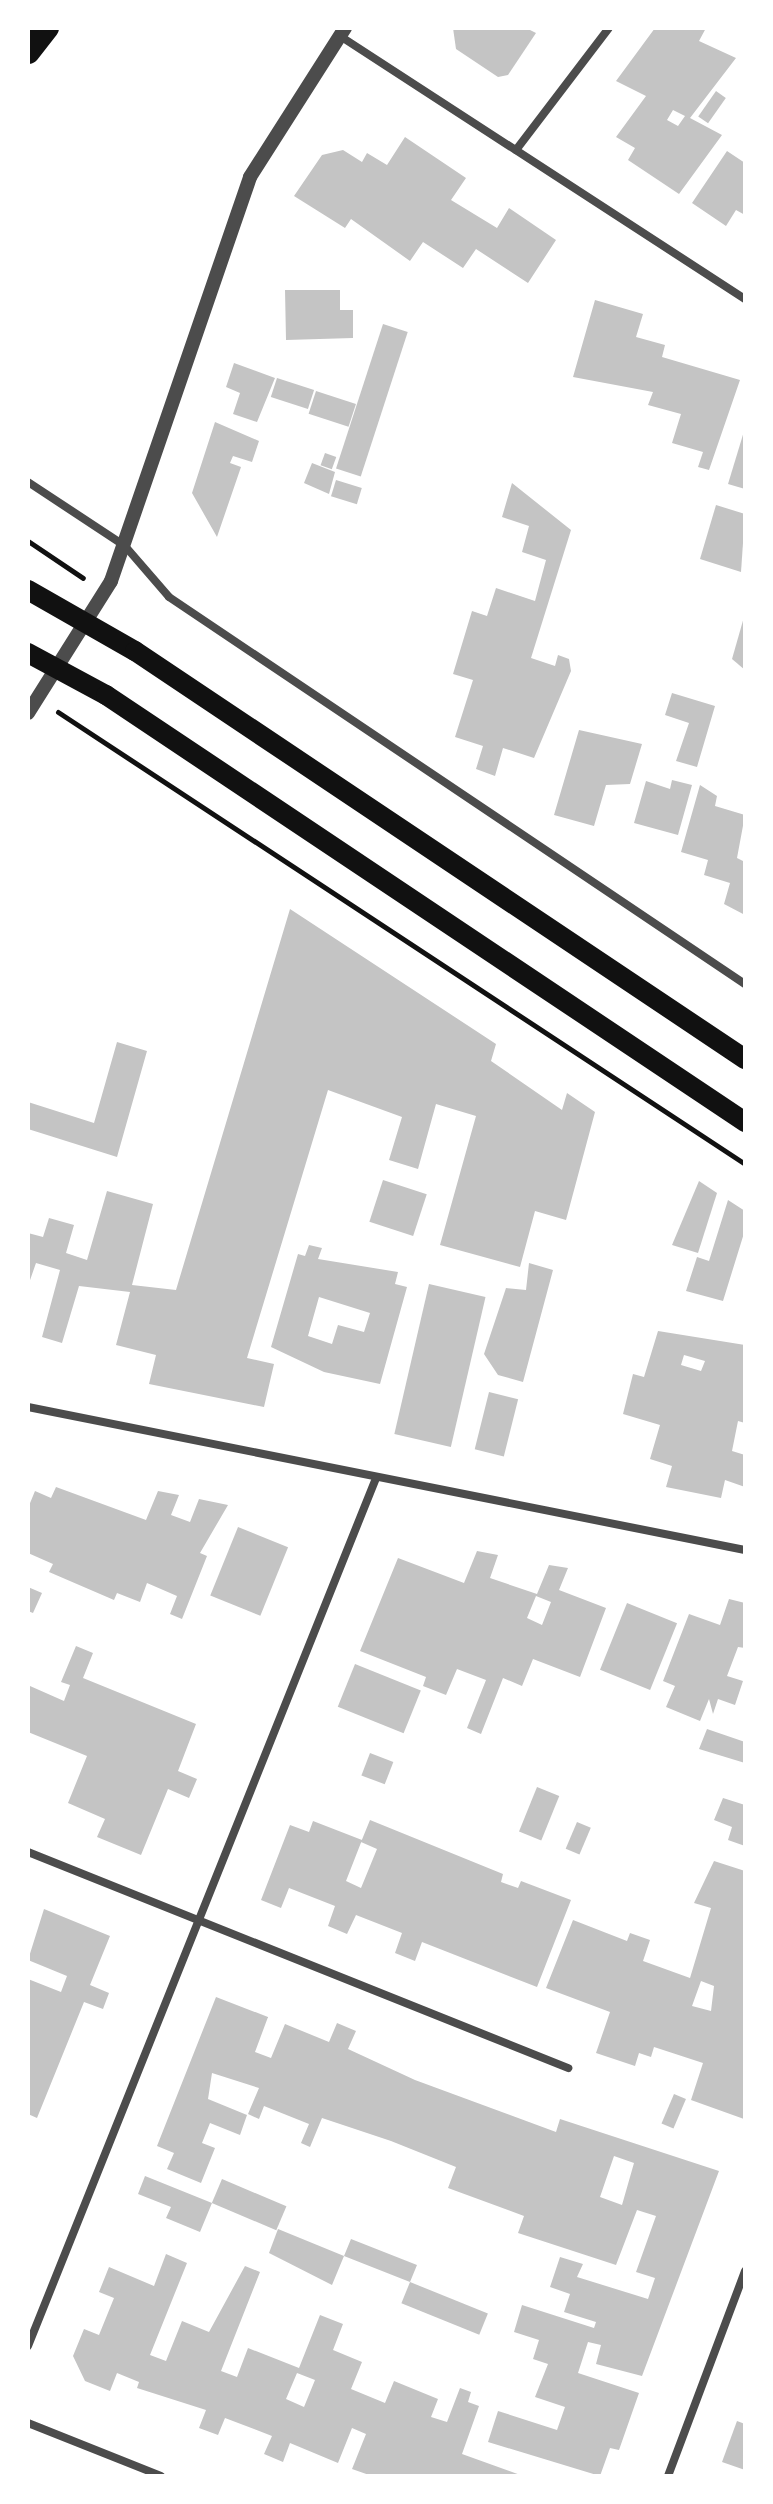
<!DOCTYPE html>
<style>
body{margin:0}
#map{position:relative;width:773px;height:2504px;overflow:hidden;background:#fff;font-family:"PT Sans",sans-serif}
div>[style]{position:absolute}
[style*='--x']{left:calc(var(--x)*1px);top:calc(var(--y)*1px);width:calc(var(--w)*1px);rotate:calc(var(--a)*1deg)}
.building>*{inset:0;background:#c4c4c4;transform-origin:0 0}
.path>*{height:5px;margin:-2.5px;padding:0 2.5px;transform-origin:2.5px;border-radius:2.5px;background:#111}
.minor>*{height:8px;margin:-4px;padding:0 4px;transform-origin:4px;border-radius:4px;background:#4c4c4c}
.tertiary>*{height:14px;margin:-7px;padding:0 7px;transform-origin:7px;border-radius:7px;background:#4c4c4c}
.primary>*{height:20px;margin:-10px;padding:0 10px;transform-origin:10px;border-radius:10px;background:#111}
.motorway>*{height:24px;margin:-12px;padding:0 12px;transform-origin:12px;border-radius:12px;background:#111}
span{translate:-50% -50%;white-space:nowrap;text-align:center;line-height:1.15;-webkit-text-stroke:6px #fff;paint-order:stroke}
.frame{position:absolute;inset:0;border:30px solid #fff;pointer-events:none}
</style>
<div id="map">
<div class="building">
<i style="clip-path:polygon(453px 28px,526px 28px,536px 33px,508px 75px,498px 77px,456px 49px)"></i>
<i style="clip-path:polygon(evenodd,655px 28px,706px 28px,699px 41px,736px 58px,690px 118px,722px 135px,679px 194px,628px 160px,635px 148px,616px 137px,646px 96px,616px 81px,655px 28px,673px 110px,685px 116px,678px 126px,667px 120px,673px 110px)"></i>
<i style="left:716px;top:91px;width:12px;height:31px;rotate:35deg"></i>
<i style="clip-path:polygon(405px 137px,466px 178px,451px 200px,497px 228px,509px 208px,556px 240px,528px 283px,476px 249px,463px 268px,423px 242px,410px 261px,351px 219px,345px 228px,294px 196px,322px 155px,343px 150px,362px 162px,367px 153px,387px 165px)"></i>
<i style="clip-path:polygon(727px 151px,745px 163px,745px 215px,736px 210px,726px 226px,692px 203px)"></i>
<i style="clip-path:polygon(285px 290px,340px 290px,340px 310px,353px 310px,353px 338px,286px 340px)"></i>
<i style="clip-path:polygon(595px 300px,643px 314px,636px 337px,665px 345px,662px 357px,740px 380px,709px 470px,698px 467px,703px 452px,672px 443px,681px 414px,648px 405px,653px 392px,573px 377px)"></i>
<i style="left:383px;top:324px;width:26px;height:152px;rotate:18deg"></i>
<i style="clip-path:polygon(234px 363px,275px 378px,257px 422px,233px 414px,240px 393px,226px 387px)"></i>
<i style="left:277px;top:378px;width:39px;height:20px;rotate:18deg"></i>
<i style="left:316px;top:391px;width:42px;height:24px;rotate:18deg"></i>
<i style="clip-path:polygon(215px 422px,259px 441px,252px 462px,233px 456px,230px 463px,241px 467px,217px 537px,192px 493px)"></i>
<i style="clip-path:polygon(745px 428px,745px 489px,728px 484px)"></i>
<i style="left:325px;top:453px;width:12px;height:13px;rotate:20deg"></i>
<i style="clip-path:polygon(312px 463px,335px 472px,329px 494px,304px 483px)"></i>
<i style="left:336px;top:480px;width:27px;height:17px;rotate:17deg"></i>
<i style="clip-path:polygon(512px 483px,571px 530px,531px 658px,555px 666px,558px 655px,569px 659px,571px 671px,534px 758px,503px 748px,495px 776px,476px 769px,483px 746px,455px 737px,473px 680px,453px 674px,472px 611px,487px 616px,496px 588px,535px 601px,546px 560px,522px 552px,529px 526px,502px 517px)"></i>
<i style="clip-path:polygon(716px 505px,745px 514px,741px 572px,700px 559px)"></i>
<i style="clip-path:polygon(744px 617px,745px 617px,745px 670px,732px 659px)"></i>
<i style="clip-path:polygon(672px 693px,715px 706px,697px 767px,676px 761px,689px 723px,665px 715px)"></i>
<i style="clip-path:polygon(579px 730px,642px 744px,630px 784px,606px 785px,594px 826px,554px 815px)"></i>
<i style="clip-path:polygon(672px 780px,692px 785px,678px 835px,634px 823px,646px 781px,670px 789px)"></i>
<i style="clip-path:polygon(700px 785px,717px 796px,715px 806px,745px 815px,737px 858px,745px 862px,745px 915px,724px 904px,730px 883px,704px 875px,708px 860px,681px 852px)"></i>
<i style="clip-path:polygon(290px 909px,496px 1044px,491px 1061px,562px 1110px,567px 1093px,595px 1112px,566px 1220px,535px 1211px,520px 1267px,440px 1245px,476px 1116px,436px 1104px,418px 1169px,389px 1160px,402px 1117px,328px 1090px,247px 1358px,274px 1364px,264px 1407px,149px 1384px,156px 1355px,116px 1345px,130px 1292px,79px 1286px,62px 1343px,42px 1337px,60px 1270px,36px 1263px,28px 1286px,28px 1233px,43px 1237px,49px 1218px,74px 1225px,66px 1253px,87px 1260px,107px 1191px,153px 1204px,132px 1285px,176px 1290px)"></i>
<i style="clip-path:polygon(117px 1042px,147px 1051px,117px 1157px,28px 1129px,28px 1102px,94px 1123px)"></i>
<i style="left:383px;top:1180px;width:46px;height:44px;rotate:18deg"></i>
<i style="clip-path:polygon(699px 1181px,717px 1193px,698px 1253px,672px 1245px)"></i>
<i style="clip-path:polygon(728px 1200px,745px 1211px,745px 1230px,723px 1301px,686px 1291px,697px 1257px,709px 1261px)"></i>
<i style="clip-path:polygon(evenodd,309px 1245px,322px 1248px,318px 1259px,398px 1272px,395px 1284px,407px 1287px,380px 1384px,324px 1372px,271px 1347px,298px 1254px,305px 1256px,309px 1245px,319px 1297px,370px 1313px,364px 1332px,338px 1325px,332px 1344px,308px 1336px,319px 1297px)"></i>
<i style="clip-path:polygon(529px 1263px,553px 1270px,523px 1382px,498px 1375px,484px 1354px,506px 1288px,526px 1290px)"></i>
<i style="left:429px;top:1284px;width:58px;height:154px;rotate:13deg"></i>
<i style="clip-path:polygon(evenodd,658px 1331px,745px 1345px,745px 1423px,738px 1421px,732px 1451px,745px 1455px,745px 1487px,725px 1480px,721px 1498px,666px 1487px,672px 1466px,650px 1459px,660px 1425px,623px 1414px,633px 1374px,644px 1377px,658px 1331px,684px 1355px,705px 1361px,701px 1371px,681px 1365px,684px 1355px)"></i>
<i style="left:489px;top:1392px;width:30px;height:59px;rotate:14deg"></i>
<i style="clip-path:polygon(56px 1487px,146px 1520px,158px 1491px,179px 1495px,171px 1515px,190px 1522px,199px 1499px,228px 1505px,200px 1553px,207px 1556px,182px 1619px,170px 1614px,177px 1596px,147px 1583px,140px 1602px,117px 1593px,114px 1600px,49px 1572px,53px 1564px,28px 1553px,28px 1508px,35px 1491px,51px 1498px)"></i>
<i style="left:238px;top:1527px;width:54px;height:74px;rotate:22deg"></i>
<i style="clip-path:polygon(evenodd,477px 1551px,498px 1555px,490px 1578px,537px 1594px,549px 1565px,568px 1568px,559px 1590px,606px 1608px,580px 1677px,533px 1659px,522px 1686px,503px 1678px,481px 1734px,467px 1728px,486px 1680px,457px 1669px,446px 1695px,423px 1686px,426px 1677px,360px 1651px,398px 1558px,464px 1583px,477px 1551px,536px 1596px,551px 1602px,542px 1625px,527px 1618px,536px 1596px)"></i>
<i style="clip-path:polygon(28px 1587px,42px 1593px,33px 1613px,28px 1611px)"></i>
<i style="clip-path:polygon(729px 1599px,745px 1603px,745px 1648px,738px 1647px,727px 1676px,743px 1681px,735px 1705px,718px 1699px,713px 1714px,709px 1699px,700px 1721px,666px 1707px,675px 1686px,663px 1681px,689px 1614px,720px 1625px)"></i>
<i style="left:627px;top:1603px;width:54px;height:72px;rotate:22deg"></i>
<i style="clip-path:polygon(76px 1646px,93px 1653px,83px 1678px,196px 1724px,178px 1771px,197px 1779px,189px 1798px,168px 1789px,141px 1855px,97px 1837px,105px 1819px,68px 1803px,87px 1756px,28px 1732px,30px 1686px,64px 1701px,70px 1685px,61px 1682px)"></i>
<i style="left:355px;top:1664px;width:71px;height:46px;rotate:22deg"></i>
<i style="clip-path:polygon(707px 1729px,745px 1742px,745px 1763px,699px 1749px)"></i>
<i style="left:370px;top:1753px;width:25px;height:24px;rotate:21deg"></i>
<i style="left:537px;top:1787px;width:24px;height:48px;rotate:22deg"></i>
<i style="clip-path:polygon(723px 1798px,745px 1805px,745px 1846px,728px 1840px,732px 1827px,714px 1820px)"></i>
<i style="clip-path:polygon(370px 1820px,503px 1874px,501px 1882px,518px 1888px,521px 1881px,571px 1900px,537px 1987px,422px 1942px,415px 1961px,395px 1953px,402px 1933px,356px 1915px,347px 1934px,328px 1926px,335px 1906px,289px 1888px,281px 1908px,261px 1900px,290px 1825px,309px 1832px,313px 1821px,362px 1840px,346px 1881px,361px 1888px,377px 1849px,361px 1842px)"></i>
<i style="left:577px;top:1822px;width:15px;height:29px;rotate:23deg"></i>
<i style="clip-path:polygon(evenodd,714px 1861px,745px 1871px,744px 2119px,691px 2100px,703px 2063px,654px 2047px,651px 2057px,639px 2053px,635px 2066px,596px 2053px,610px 2012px,546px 1988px,573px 1920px,627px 1941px,630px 1933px,650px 1940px,643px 1961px,690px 1978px,711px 1908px,694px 1903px,714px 1861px,701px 1981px,714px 1986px,711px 2011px,692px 2006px,701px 1981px)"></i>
<i style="clip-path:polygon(44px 1909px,110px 1936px,90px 1985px,109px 1993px,103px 2009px,84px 2002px,37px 2118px,28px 2114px,28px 1979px,61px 1992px,67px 1976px,28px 1960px)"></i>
<i style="clip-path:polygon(evenodd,216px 1997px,268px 2017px,255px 2052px,271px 2058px,285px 2024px,329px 2042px,337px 2023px,356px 2031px,348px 2049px,415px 2080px,556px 2132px,560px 2119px,719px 2171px,642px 2376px,596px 2364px,601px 2345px,588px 2342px,578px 2373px,639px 2393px,619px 2450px,610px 2448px,600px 2476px,488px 2442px,498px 2411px,557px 2430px,565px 2407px,535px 2397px,548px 2364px,533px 2359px,539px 2340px,514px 2332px,522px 2305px,594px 2328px,596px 2322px,564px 2312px,570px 2294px,550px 2287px,560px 2257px,583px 2264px,577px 2277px,648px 2299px,655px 2278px,636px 2272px,656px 2216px,637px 2210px,616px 2265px,518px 2233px,524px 2216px,448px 2188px,456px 2167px,391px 2141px,322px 2118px,310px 2147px,301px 2143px,309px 2124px,264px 2106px,259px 2119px,248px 2114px,259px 2088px,212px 2073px,208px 2099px,247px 2115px,240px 2135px,210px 2123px,202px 2143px,215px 2148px,201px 2183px,167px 2169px,174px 2153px,157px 2146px,216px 1997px,614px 2156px,634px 2163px,622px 2205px,600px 2197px,614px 2156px)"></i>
<i style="left:674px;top:2094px;width:13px;height:32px;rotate:23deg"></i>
<i style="clip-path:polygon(145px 2176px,212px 2203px,200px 2232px,166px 2218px,171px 2207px,138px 2194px)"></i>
<i style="left:222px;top:2179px;width:70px;height:26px;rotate:23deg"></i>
<i style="clip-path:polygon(278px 2229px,344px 2256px,351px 2239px,417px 2265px,410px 2282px,344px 2256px,332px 2285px,269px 2253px)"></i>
<i style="clip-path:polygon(evenodd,166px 2254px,187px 2263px,150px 2355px,166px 2361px,182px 2321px,209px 2332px,245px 2266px,260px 2272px,221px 2371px,237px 2377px,248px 2348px,299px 2368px,320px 2315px,343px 2324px,333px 2350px,362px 2362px,351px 2389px,385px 2403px,394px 2381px,438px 2399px,431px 2417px,447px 2422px,460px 2388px,471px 2392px,468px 2402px,479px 2406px,462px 2454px,523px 2476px,372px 2476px,352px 2469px,366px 2434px,352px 2428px,338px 2463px,290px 2443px,283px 2462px,264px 2454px,272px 2436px,225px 2418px,218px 2435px,199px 2428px,206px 2410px,137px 2388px,139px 2382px,117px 2373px,110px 2391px,85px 2381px,73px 2356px,84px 2329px,99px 2335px,114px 2298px,99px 2292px,109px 2267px,154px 2286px,166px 2254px,297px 2373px,315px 2380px,304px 2407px,286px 2399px,297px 2373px)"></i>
<i style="left:410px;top:2282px;width:84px;height:23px;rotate:22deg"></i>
<i style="clip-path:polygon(737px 2421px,745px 2424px,745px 2470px,722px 2462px)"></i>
</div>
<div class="path">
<i style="--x:28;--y:541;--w:66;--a:33.9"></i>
<i style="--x:58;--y:712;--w:822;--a:33.34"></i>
</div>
<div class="minor">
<i style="--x:340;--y:36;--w:483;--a:33"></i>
<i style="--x:516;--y:150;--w:153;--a:-52.7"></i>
<i style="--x:28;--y:482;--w:116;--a:33.4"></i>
<i style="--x:125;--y:546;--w:67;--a:49.2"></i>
<i style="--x:169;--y:597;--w:694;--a:33.9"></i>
<i style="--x:28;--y:1407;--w:731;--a:11.28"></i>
<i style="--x:28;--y:1852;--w:582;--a:21.8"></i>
<i style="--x:28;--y:2346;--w:935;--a:-68.15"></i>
<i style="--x:28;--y:2423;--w:143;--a:21.7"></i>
<i style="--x:668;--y:2476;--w:219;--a:-69.4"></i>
</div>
<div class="tertiary">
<i style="--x:28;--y:713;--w:156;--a:-57.8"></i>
<i style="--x:111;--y:581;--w:427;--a:-71"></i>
<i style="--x:250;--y:177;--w:177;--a:-57.5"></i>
</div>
<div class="primary">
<i style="--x:28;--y:590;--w:123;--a:29.7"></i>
<i style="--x:135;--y:651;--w:734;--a:33.78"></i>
<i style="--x:28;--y:653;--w:89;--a:28.3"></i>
<i style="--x:106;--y:695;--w:769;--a:33.75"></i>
</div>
<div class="motorway">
<i style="--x:28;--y:52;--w:31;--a:-52"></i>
</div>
<div class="frame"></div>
</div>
